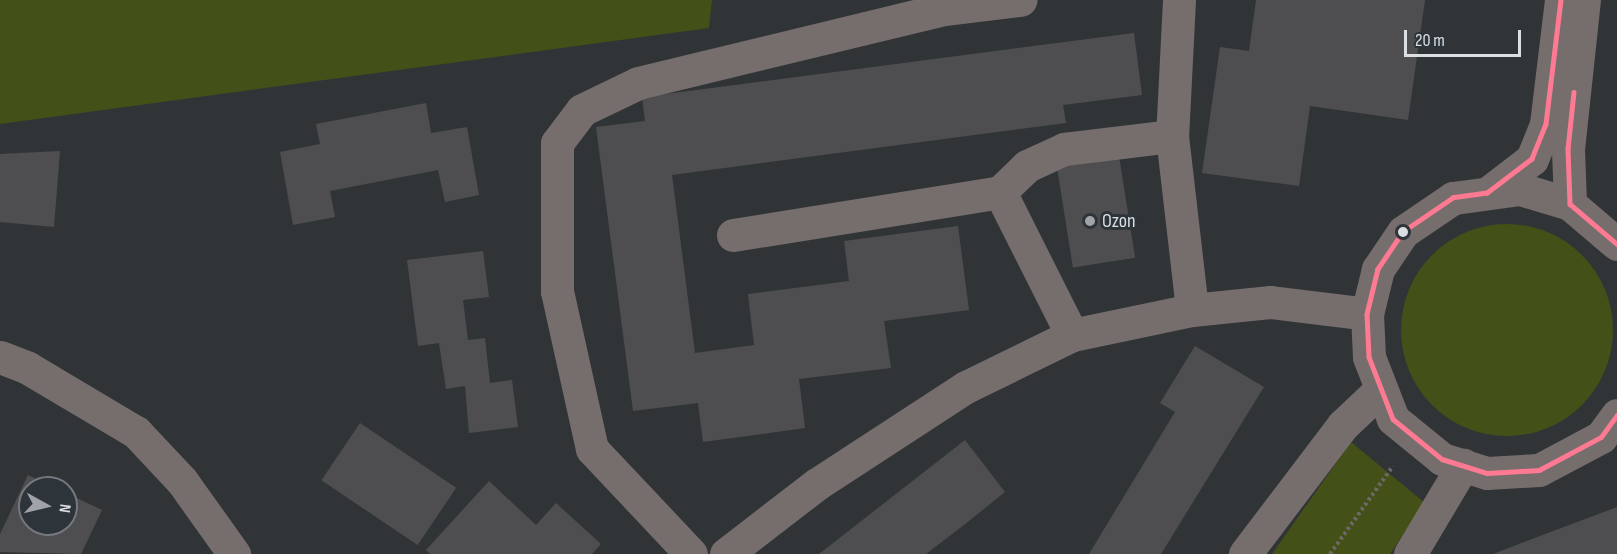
<!DOCTYPE html>
<style>
body{margin:0}
#map{position:relative;width:1617px;height:554px;overflow:hidden;background:#313437;font-family:"Sofia Sans Condensed",sans-serif}
div>[style]{position:absolute}
[style*='--x']{left:calc(var(--x)*1px);top:calc(var(--y)*1px);width:calc(var(--w)*1px);rotate:calc(var(--a)*1deg)}
.green>*{inset:0;background:#435017}
.round{border-radius:50%}
.building>*{inset:0;background:#4e4e50;transform-origin:0 0}
.path>*{height:4px;margin-top:-2px;transform-origin:0;background:repeating-linear-gradient(90deg,#6c6868 0 3px,transparent 0 6px)}
.minor>*{height:33px;margin:-16.5px;padding:0 16.5px;transform-origin:16.5px;border-radius:16.5px;background:#766e6d}
.bus-1>*{height:4.5px;margin:-2.25px;padding:0 2.25px;transform-origin:2.25px;border-radius:2.25px;background:#fe7a93}
.dots>*{width:16px;height:16px;translate:-50% -50%;box-sizing:border-box;border:3px solid #2e353a;border-radius:50%}
span{translate:-50% -50%;white-space:nowrap;text-align:center;line-height:1.15;-webkit-text-stroke:6px #2e353a;paint-order:stroke}
.poi-label{font-size:20px;color:#dbdfe3}
.left{translate:0 -50%;text-align:left}
.north{position:absolute;left:18px;top:476px;width:60px;height:60px;box-sizing:border-box;background:#2e353a;border:2px solid #73797e;border-radius:50%;rotate:98deg;font-size:16px;font-weight:700;line-height:24px;text-align:center;color:#dbdfe3}
.north::after{content:'';display:block;margin:auto;width:21px;height:27px;background:#a0a3a7;clip-path:polygon(50% 0,100% 100%,50% 72%,0 100%)}
.scale{position:absolute;left:1404px;top:30px;width:117px;height:27px;box-sizing:border-box;border:3px solid #dbdfe3;border-top:0;padding-left:8px;font-size:18px;line-height:21px;white-space:nowrap;color:#dbdfe3;-webkit-text-stroke:4px #2e353a;paint-order:stroke}
</style>
<div id="map">
<div class="green">
<i style="clip-path:polygon(0 0,712px 0,709px 28px,0 124px)"></i>
<i class="round" style="left:1401px;top:224px;width:212px;height:212px"></i>
<i style="clip-path:polygon(1351px 442px,1425px 503px,1390px 554px,1272px 554px)"></i>
</div>
<div class="building">
<i style="clip-path:polygon(1256px 0,1425px 0,1408px 120px,1310px 106px,1299px 186px,1202px 173px,1220px 47px,1249px 51px)"></i>
<i style="clip-path:polygon(1134px 33px,1142px 95px,1063px 105px,1066px 123px,672px 175px,695px 353px,754px 345px,748px 294px,849px 281px,844px 241px,958px 226px,969px 310px,884px 321px,891px 368px,799px 379px,805px 428px,703px 442px,698px 403px,633px 411px,596px 127px,645px 121px,642px 97px)"></i>
<i style="clip-path:polygon(426px 103px,431px 133px,467px 127px,479px 195px,445px 202px,438px 170px,330px 191px,335px 217px,293px 225px,280px 152px,320px 144px,316px 124px)"></i>
<i style="clip-path:polygon(60px 151px,54px 227px,0 222px,0 154px)"></i>
<i style="left:1119px;top:156px;width:103px;height:63px;rotate:81deg"></i>
<i style="clip-path:polygon(483px 251px,489px 297px,463px 300px,468px 340px,485px 338px,490px 383px,512px 380px,518px 427px,469px 433px,465px 386px,446px 389px,439px 343px,418px 346px,407px 260px)"></i>
<i style="clip-path:polygon(1195px 346px,1264px 387px,1161px 554px,1089px 554px,1175px 412px,1160px 403px)"></i>
<i style="left:360px;top:423px;width:116px;height:69px;rotate:34deg"></i>
<i style="clip-path:polygon(965px 440px,1005px 492px,969px 521px,926px 554px,819px 554px)"></i>
<i style="clip-path:polygon(28px 475px,56px 488px,30px 488px,30px 524px,66px 524px,66px 493px,102px 510px,81px 554px,0 552px,0 534px)"></i>
<i style="clip-path:polygon(489px 481px,536px 525px,556px 503px,601px 544px,592px 554px,430px 554px,426px 550px)"></i>
<i style="clip-path:polygon(1617px 507px,1617px 554px,1493px 554px,1532px 539px)"></i>
</div>
<div class="path">
<i style="--x:1330;--y:554;--w:108;--a:-54.4"></i>
</div>
<div class="minor">
<i style="--x:1179;--y:0;--w:136;--a:92.9"></i>
<i style="--x:1172;--y:136;--w:175;--a:83.4"></i>
<i style="--x:1000;--y:192;--w:160;--a:63.3"></i>
<i style="--x:1489;--y:192;--w:54;--a:-37.5"></i>
<i style="--x:1532;--y:159;--w:38;--a:-68"></i>
<i style="--x:1546;--y:124;--w:125;--a:-83.1"></i>
<i style="--x:1570;--y:204;--w:55;--a:-92.1"></i>
<i style="--x:1568;--y:149;--w:150;--a:-83.9"></i>
<i style="--x:733;--y:235;--w:270;--a:-9.1"></i>
<i style="--x:1000;--y:192;--w:37;--a:-44"></i>
<i style="--x:1027;--y:166;--w:41;--a:-24.7"></i>
<i style="--x:1064;--y:149;--w:109;--a:-6.9"></i>
<i style="--x:1617;--y:244;--w:62;--a:-139.6"></i>
<i style="--x:1570;--y:204;--w:52;--a:-163.3"></i>
<i style="--x:1520;--y:189;--w:68;--a:172.3"></i>
<i style="--x:1453;--y:198;--w:60;--a:145.8"></i>
<i style="--x:1403;--y:232;--w:45;--a:124"></i>
<i style="--x:1378;--y:269;--w:46;--a:103.7"></i>
<i style="--x:1367;--y:314;--w:43;--a:87.3"></i>
<i style="--x:1369;--y:357;--w:66;--a:68.8"></i>
<i style="--x:1393;--y:419;--w:63;--a:39.2"></i>
<i style="--x:1442;--y:459;--w:47;--a:17.3"></i>
<i style="--x:1487;--y:473;--w:52;--a:-3.3"></i>
<i style="--x:1539;--y:470;--w:70;--a:-28"></i>
<i style="--x:1601;--y:437;--w:27;--a:-54"></i>
<i style="--x:0;--y:357;--w:30;--a:21"></i>
<i style="--x:28;--y:368;--w:126;--a:30.7"></i>
<i style="--x:136;--y:432;--w:67;--a:46.8"></i>
<i style="--x:182;--y:481;--w:90;--a:54.5"></i>
<i style="--x:691;--y:554;--w:144;--a:-133.3"></i>
<i style="--x:592;--y:449;--w:162;--a:-102.5"></i>
<i style="--x:557;--y:291;--w:148;--a:-90"></i>
<i style="--x:557;--y:143;--w:41;--a:-52.9"></i>
<i style="--x:582;--y:110;--w:62;--a:-25.7"></i>
<i style="--x:638;--y:83;--w:315;--a:-13.6"></i>
<i style="--x:944;--y:9;--w:77;--a:-6.8"></i>
<i style="--x:726;--y:554;--w:115;--a:-37.6"></i>
<i style="--x:817;--y:484;--w:178;--a:-33.1"></i>
<i style="--x:966;--y:387;--w:118;--a:-26.1"></i>
<i style="--x:1072;--y:335;--w:123;--a:-11.8"></i>
<i style="--x:1192;--y:310;--w:79;--a:-5.8"></i>
<i style="--x:1271;--y:302;--w:97;--a:7.1"></i>
<i style="--x:1245;--y:554;--w:162;--a:-52.8"></i>
<i style="--x:1343;--y:425;--w:50;--a:-43.4"></i>
<i style="--x:1410;--y:554;--w:104;--a:-59.2"></i>
</div>
<div class="bus-1">
<i style="--x:1561;--y:0;--w:125;--a:96.9"></i>
<i style="--x:1546;--y:124;--w:38;--a:112"></i>
<i style="--x:1532;--y:159;--w:56;--a:142.9"></i>
<i style="--x:1487;--y:193;--w:34;--a:172"></i>
<i style="--x:1453;--y:198;--w:60;--a:145.8"></i>
<i style="--x:1403;--y:232;--w:45;--a:124"></i>
<i style="--x:1378;--y:269;--w:46;--a:103.7"></i>
<i style="--x:1367;--y:314;--w:43;--a:87.3"></i>
<i style="--x:1369;--y:357;--w:66;--a:68.8"></i>
<i style="--x:1393;--y:419;--w:63;--a:39.2"></i>
<i style="--x:1442;--y:459;--w:47;--a:17.3"></i>
<i style="--x:1487;--y:473;--w:52;--a:-3.3"></i>
<i style="--x:1539;--y:470;--w:70;--a:-28"></i>
<i style="--x:1601;--y:437;--w:27;--a:-54"></i>
<i style="--x:1574;--y:92;--w:57;--a:96"></i>
<i style="--x:1568;--y:149;--w:55;--a:87.9"></i>
<i style="--x:1570;--y:204;--w:62;--a:40.4"></i>
</div>
<div class="dots">
<i style="left:1090px;top:221px;background:#a0a3a7"></i>
<i style="left:1403px;top:232px;background:#dbdfe3"></i>
</div>
<div class="poi-label">
<span class="left" style="left:1102px;top:221px">Ozon</span>
</div>
<div class="north">N</div>
<div class="scale">20 m</div>
</div>
